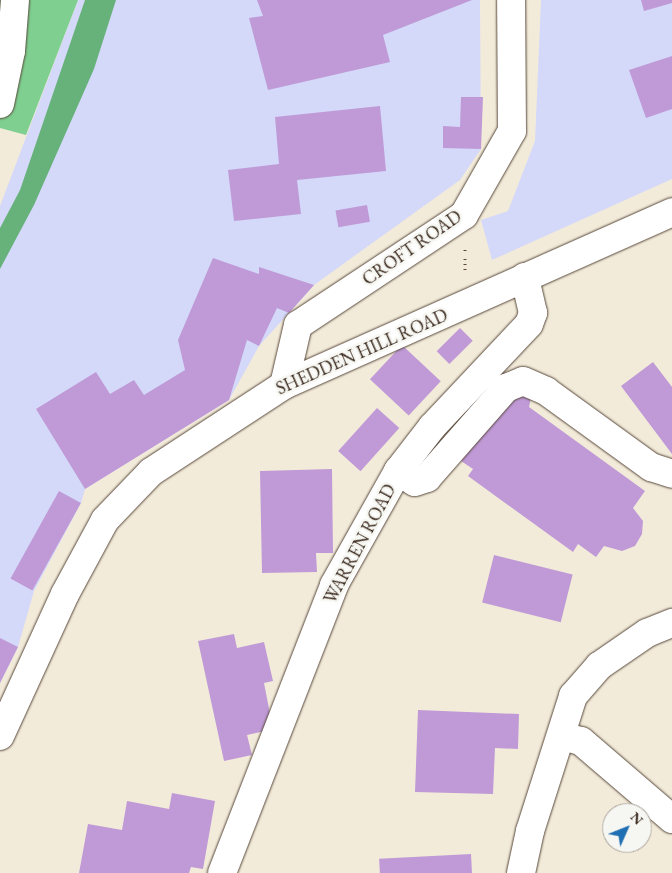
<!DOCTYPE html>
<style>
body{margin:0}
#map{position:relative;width:672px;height:873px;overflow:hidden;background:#f3ebda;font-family:"EB Garamond",serif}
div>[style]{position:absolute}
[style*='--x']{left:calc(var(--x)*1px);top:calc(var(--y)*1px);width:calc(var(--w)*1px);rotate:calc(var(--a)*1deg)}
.built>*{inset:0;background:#d4d8f9}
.green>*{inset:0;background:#7fcf90}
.forest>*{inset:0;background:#67b27a}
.building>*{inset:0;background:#bf9ad7;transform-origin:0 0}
.path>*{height:3px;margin-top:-1.5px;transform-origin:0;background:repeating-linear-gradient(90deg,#57473a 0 1px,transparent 0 5px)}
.roads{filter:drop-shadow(0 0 1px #57473a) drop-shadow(0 0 1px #57473a)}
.minor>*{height:28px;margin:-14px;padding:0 14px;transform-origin:14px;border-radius:14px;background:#fff}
span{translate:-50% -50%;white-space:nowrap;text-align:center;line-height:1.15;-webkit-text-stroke:5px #f6f6f2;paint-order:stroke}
.street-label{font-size:18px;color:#3b2a1e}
.north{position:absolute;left:602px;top:803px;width:50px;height:50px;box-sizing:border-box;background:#f6f6f2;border:1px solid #aba49d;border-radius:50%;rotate:46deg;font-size:14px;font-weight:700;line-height:20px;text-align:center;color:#3b2a1e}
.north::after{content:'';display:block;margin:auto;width:18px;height:22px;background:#1f6fb2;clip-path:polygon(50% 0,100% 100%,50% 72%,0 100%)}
</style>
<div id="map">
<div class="built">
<i style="clip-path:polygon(78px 0,480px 0,481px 149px,460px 180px,314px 285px,259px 346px,229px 400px,85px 489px,81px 503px,34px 591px,18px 647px,0 683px,0 206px)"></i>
<i style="clip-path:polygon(541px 0,672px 0,672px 179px,492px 260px,481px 220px,508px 211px,535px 141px)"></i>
</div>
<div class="green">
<i style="clip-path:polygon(0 0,78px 0,26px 135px,0 128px)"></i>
</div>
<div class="forest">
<i style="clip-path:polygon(85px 0,116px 0,94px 69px,34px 205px,0 269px,0 228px,20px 190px)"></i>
</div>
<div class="building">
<i style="clip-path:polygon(257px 0,472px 0,383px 35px,390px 62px,268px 90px,249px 18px,263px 16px)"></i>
<i style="clip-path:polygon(641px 0,672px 0,672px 3px,644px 11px)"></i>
<i style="clip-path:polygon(672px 56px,672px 109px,646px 118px,629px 70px)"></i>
<i style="clip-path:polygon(461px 97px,483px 97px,481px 149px,443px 148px,443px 126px,460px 127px)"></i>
<i style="clip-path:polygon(380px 106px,386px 171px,297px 180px,301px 214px,234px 221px,228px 170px,279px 164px,275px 117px)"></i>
<i style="left:367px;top:205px;width:17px;height:32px;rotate:80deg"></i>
<i style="clip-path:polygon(213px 258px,259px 274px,259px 267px,314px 285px,289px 313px,277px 308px,259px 346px,247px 340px,229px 400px,85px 489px,36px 409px,96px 372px,110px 394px,134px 380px,144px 395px,185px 370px,178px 340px)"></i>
<i style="left:460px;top:328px;width:18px;height:33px;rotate:45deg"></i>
<i style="left:402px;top:345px;width:53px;height:47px;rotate:43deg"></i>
<i style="clip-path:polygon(653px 362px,672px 387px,672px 454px,621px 386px)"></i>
<i style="clip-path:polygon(511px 393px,531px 398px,529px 407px,645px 491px,633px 508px,643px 521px,642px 534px,635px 546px,622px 551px,604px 546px,596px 557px,578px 544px,573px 552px,468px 476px,473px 469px,461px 461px)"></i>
<i style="left:377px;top:408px;width:30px;height:58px;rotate:42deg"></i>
<i style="clip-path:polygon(332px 469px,333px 553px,316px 553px,317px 572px,262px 573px,260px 471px)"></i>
<i style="left:59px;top:491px;width:25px;height:100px;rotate:29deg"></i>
<i style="left:494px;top:555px;width:81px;height:49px;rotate:14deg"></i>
<i style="clip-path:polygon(234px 634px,237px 648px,264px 642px,273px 681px,264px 683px,273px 729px,247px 735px,252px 755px,224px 761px,198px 641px)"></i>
<i style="clip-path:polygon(0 638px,18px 647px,0 683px)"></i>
<i style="clip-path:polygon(418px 710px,519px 714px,518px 749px,495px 748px,493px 794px,415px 792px)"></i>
<i style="clip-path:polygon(172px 793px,215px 801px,203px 869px,191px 867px,189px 873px,79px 873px,88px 824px,122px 830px,127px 801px,169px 809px)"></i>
<i style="left:471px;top:854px;width:19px;height:92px;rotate:87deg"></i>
</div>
<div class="path">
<i style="--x:465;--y:249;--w:24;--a:90"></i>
</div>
<div class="roads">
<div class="minor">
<i style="--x:0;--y:104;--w:54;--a:-78.3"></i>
<i style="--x:11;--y:51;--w:51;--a:-85.5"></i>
<i style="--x:284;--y:385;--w:62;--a:-76.9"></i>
<i style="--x:298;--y:325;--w:199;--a:-33.5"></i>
<i style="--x:464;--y:215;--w:97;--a:-60.3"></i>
<i style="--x:512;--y:131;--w:131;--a:-90.4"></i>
<i style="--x:398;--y:471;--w:20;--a:33"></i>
<i style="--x:415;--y:482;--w:13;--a:-18"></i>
<i style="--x:427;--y:478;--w:120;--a:-48.7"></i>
<i style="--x:506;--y:388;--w:18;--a:-22"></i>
<i style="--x:523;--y:381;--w:25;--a:23"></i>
<i style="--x:546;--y:391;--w:130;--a:35.9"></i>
<i style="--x:651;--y:467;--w:22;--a:18"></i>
<i style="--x:0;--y:736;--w:156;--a:-65.4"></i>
<i style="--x:65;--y:594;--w:84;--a:-61.6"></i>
<i style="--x:105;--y:520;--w:66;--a:-46.2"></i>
<i style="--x:151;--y:472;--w:159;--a:-33.2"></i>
<i style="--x:284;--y:385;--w:425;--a:-24"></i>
<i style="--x:562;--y:736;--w:20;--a:15"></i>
<i style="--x:581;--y:741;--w:120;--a:40.6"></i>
<i style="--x:222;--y:873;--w:309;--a:-68.7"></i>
<i style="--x:334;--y:585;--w:131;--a:-60.7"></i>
<i style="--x:398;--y:471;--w:56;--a:-52.3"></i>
<i style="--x:432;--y:427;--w:141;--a:-46.7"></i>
<i style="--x:529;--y:324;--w:12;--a:-70"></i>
<i style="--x:533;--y:313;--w:37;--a:-103"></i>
<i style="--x:521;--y:873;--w:43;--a:-77.9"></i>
<i style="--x:530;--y:831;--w:142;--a:-72.3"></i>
<i style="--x:573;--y:696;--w:40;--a:-49"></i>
<i style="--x:599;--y:666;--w:58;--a:-34.5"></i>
<i style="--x:647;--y:633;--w:27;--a:-22"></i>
</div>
</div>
<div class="street-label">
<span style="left:412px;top:248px;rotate:-35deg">CROFT ROAD</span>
<span style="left:362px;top:352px;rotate:-24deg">SHEDDEN HILL ROAD</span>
<span style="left:360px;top:544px;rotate:-62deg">WARREN ROAD</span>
</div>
<div class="north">N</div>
</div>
